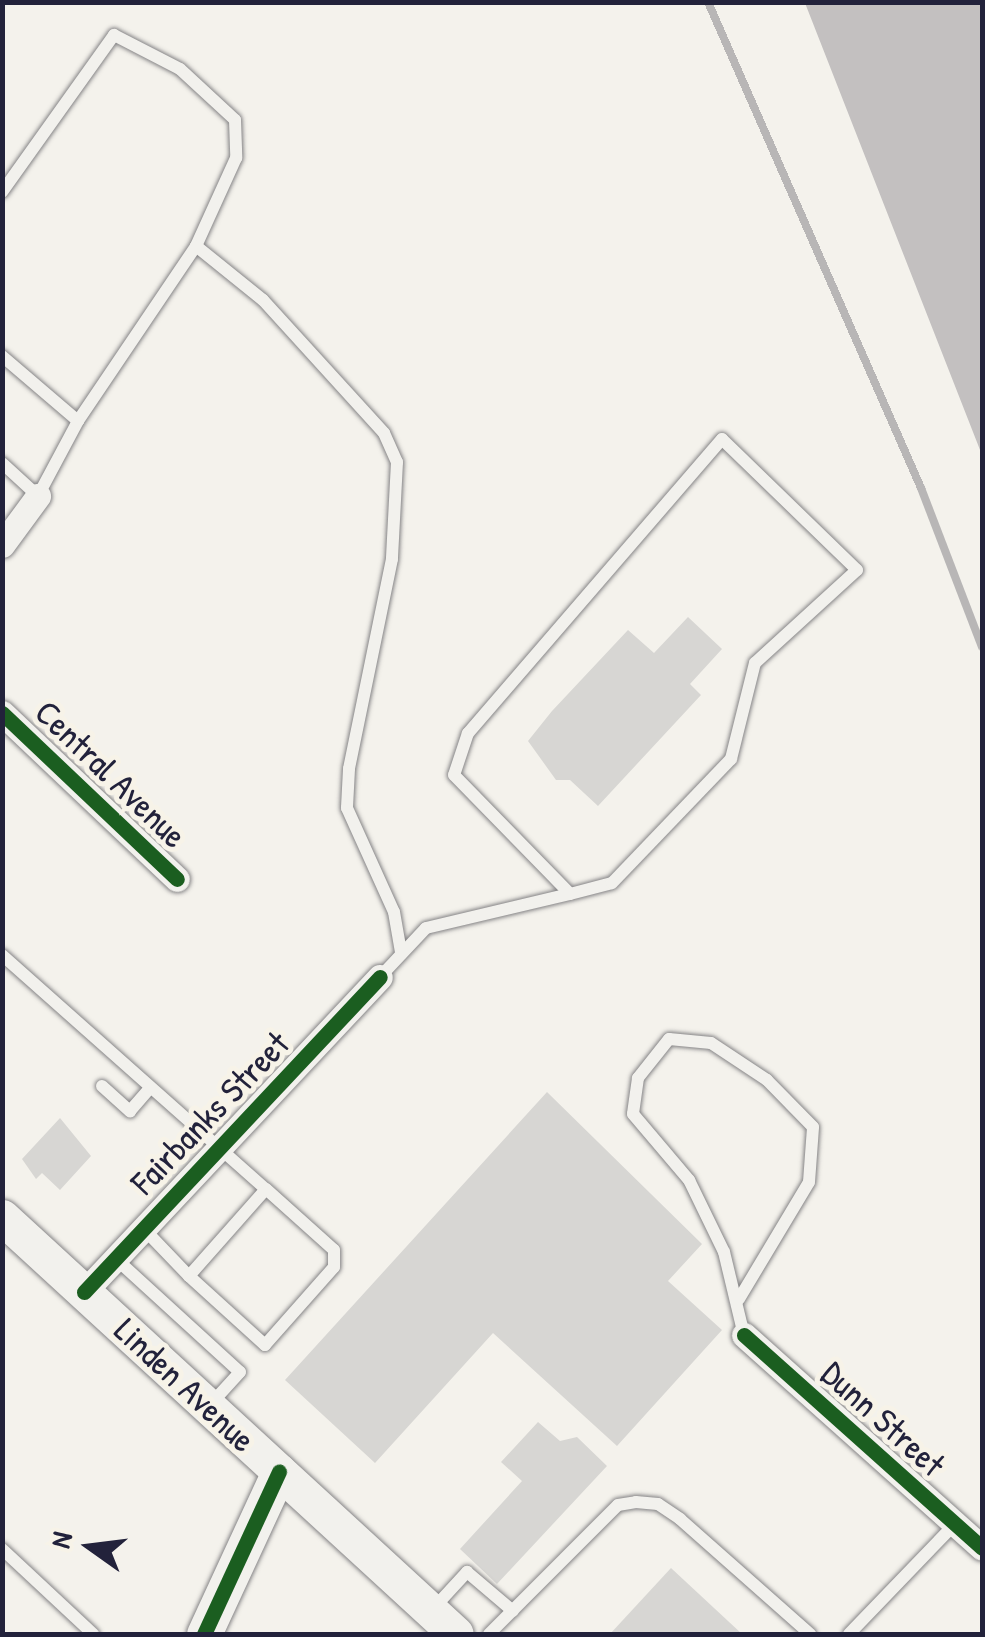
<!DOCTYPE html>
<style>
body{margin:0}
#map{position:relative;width:985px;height:1637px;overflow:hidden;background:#f4f2ec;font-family:"Patrick Hand",sans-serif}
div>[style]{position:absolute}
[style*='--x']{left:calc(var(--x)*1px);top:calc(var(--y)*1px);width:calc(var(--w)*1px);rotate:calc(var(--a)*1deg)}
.water>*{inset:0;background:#c3c0c0}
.building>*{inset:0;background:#d7d6d3}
.roads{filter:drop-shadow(0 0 2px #858486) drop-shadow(0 0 2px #858486)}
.lane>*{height:12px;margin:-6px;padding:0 6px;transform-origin:6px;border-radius:6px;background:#f2f1ed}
.street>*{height:25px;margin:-12.5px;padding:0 12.5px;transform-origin:12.5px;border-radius:12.5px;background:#f2f1ed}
.secondary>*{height:35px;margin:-17.5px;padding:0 17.5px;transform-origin:17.5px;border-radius:17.5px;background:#f2f1ed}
.rail>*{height:8px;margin:-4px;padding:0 4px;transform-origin:4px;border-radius:4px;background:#b8b6b6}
.cycleway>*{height:15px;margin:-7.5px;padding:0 7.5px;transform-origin:7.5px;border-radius:7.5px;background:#1b5e20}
span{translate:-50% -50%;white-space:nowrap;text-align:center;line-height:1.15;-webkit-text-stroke:10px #f7f3e8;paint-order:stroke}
.street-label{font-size:35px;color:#22223b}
.frame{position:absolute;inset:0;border:5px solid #22223b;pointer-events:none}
.north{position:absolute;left:40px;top:1497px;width:100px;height:100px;-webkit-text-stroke:8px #f7f3e8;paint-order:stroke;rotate:284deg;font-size:28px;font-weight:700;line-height:40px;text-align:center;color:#22223b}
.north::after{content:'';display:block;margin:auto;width:35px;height:45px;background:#22223b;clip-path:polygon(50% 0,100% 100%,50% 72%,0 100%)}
</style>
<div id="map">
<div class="water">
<i style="clip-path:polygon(805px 3px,982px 3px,982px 456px,982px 455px)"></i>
</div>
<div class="building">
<i style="clip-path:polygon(688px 617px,722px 649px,690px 684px,701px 695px,598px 806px,570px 780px,556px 780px,528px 741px,552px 711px,628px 630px,654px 653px)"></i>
<i style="clip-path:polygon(547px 1092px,702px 1244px,668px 1281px,722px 1330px,617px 1446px,493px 1333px,375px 1463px,285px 1380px)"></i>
<i style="clip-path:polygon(60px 1118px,91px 1156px,60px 1190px,42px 1173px,36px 1179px,22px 1159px)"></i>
<i style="clip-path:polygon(538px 1422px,560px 1441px,577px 1437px,607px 1466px,497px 1584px,460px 1549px,522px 1481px,501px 1462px)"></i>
<i style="clip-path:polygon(671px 1568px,742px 1634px,610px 1634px)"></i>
</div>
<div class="roads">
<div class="lane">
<i style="--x:2;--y:192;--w:193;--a:-54.5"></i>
<i style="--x:114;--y:35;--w:74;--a:27.3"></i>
<i style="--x:180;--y:69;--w:75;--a:42.8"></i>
<i style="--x:235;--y:120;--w:38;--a:88"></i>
<i style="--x:236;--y:158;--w:97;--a:114.4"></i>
<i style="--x:196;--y:246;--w:211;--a:124"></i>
<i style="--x:78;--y:421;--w:85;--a:118.1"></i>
<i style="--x:38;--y:496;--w:49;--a:-137.5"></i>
<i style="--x:196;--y:246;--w:86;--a:38.9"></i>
<i style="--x:263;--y:300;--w:180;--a:47.7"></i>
<i style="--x:384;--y:433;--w:32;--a:66"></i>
<i style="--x:397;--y:462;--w:97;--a:93"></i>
<i style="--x:392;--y:559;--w:214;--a:101.6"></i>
<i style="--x:349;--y:769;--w:39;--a:93"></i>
<i style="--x:347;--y:808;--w:114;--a:65.7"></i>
<i style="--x:394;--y:912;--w:41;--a:80.1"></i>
<i style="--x:2;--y:356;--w:100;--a:40.5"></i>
<i style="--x:2;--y:955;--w:353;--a:41.6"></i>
<i style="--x:380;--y:977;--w:67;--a:-46.8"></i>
<i style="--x:426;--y:928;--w:148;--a:-13.3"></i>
<i style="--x:570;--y:894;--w:43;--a:-14.7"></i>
<i style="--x:612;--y:883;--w:172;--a:-46.2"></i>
<i style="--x:731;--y:759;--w:99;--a:-76"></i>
<i style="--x:755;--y:663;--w:138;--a:-42.4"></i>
<i style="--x:857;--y:570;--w:188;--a:-135.9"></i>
<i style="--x:722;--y:439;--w:389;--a:130.8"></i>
<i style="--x:468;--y:733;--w:44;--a:108.4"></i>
<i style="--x:454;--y:775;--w:166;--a:45.7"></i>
<i style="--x:102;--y:1086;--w:38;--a:42"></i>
<i style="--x:130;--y:1111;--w:29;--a:-49"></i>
<i style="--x:266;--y:1189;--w:91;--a:41.9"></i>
<i style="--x:334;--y:1250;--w:17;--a:90"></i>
<i style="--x:334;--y:1267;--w:104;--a:131.5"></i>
<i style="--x:265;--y:1345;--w:103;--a:-137.8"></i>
<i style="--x:189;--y:1276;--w:116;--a:-48.5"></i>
<i style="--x:142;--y:1227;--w:68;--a:46.2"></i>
<i style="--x:115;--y:1258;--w:169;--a:42.4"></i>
<i style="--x:240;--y:1372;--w:45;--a:132.3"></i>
<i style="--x:739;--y:1299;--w:136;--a:-59.1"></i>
<i style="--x:809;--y:1182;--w:55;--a:-85.8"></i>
<i style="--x:813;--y:1127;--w:66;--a:-134.4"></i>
<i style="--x:767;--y:1080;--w:67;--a:-146.5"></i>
<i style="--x:711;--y:1043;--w:42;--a:-174.6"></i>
<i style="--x:669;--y:1039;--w:50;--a:128.5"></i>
<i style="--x:638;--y:1078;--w:36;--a:98"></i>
<i style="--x:633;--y:1114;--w:87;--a:49.7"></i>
<i style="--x:689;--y:1180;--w:80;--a:64.1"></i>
<i style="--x:724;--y:1252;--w:85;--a:76.5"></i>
<i style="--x:2;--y:1549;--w:125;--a:43"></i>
<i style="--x:432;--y:1610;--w:52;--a:-47.4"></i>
<i style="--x:467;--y:1572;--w:60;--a:40.3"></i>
<i style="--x:489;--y:1634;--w:182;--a:-45"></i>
<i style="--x:618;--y:1505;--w:18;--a:-9"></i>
<i style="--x:636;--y:1502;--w:22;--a:5"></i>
<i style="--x:658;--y:1504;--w:27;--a:34"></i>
<i style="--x:680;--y:1519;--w:174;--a:41.5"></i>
<i style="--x:849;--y:1634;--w:153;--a:-46.1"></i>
</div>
<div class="street">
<i style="--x:2;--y:545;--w:61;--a:-53.7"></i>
<i style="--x:2;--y:713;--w:241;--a:43.5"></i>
<i style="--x:84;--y:1292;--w:432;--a:-46.8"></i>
<i style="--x:744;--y:1335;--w:319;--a:41.8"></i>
</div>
<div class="secondary">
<i style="--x:2;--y:1217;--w:616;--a:42.57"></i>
<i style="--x:204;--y:1634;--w:179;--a:-65.2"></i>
</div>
</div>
<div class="rail">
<i style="--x:708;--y:2;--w:531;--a:66.33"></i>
<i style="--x:921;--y:488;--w:170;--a:69"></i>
</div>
<div class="cycleway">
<i style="--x:2;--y:713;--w:241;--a:43.5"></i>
<i style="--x:84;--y:1292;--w:432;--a:-46.8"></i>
<i style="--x:744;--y:1335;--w:319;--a:41.8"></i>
<i style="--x:204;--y:1634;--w:179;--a:-65.2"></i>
</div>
<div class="street-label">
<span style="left:111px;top:774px;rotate:44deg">Central Avenue</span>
<span style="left:210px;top:1113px;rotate:-46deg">Fairbanks Street</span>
<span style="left:185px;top:1385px;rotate:43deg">Linden Avenue</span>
<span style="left:883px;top:1419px;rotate:42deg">Dunn Street</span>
</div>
<div class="frame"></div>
<div class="north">N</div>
</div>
